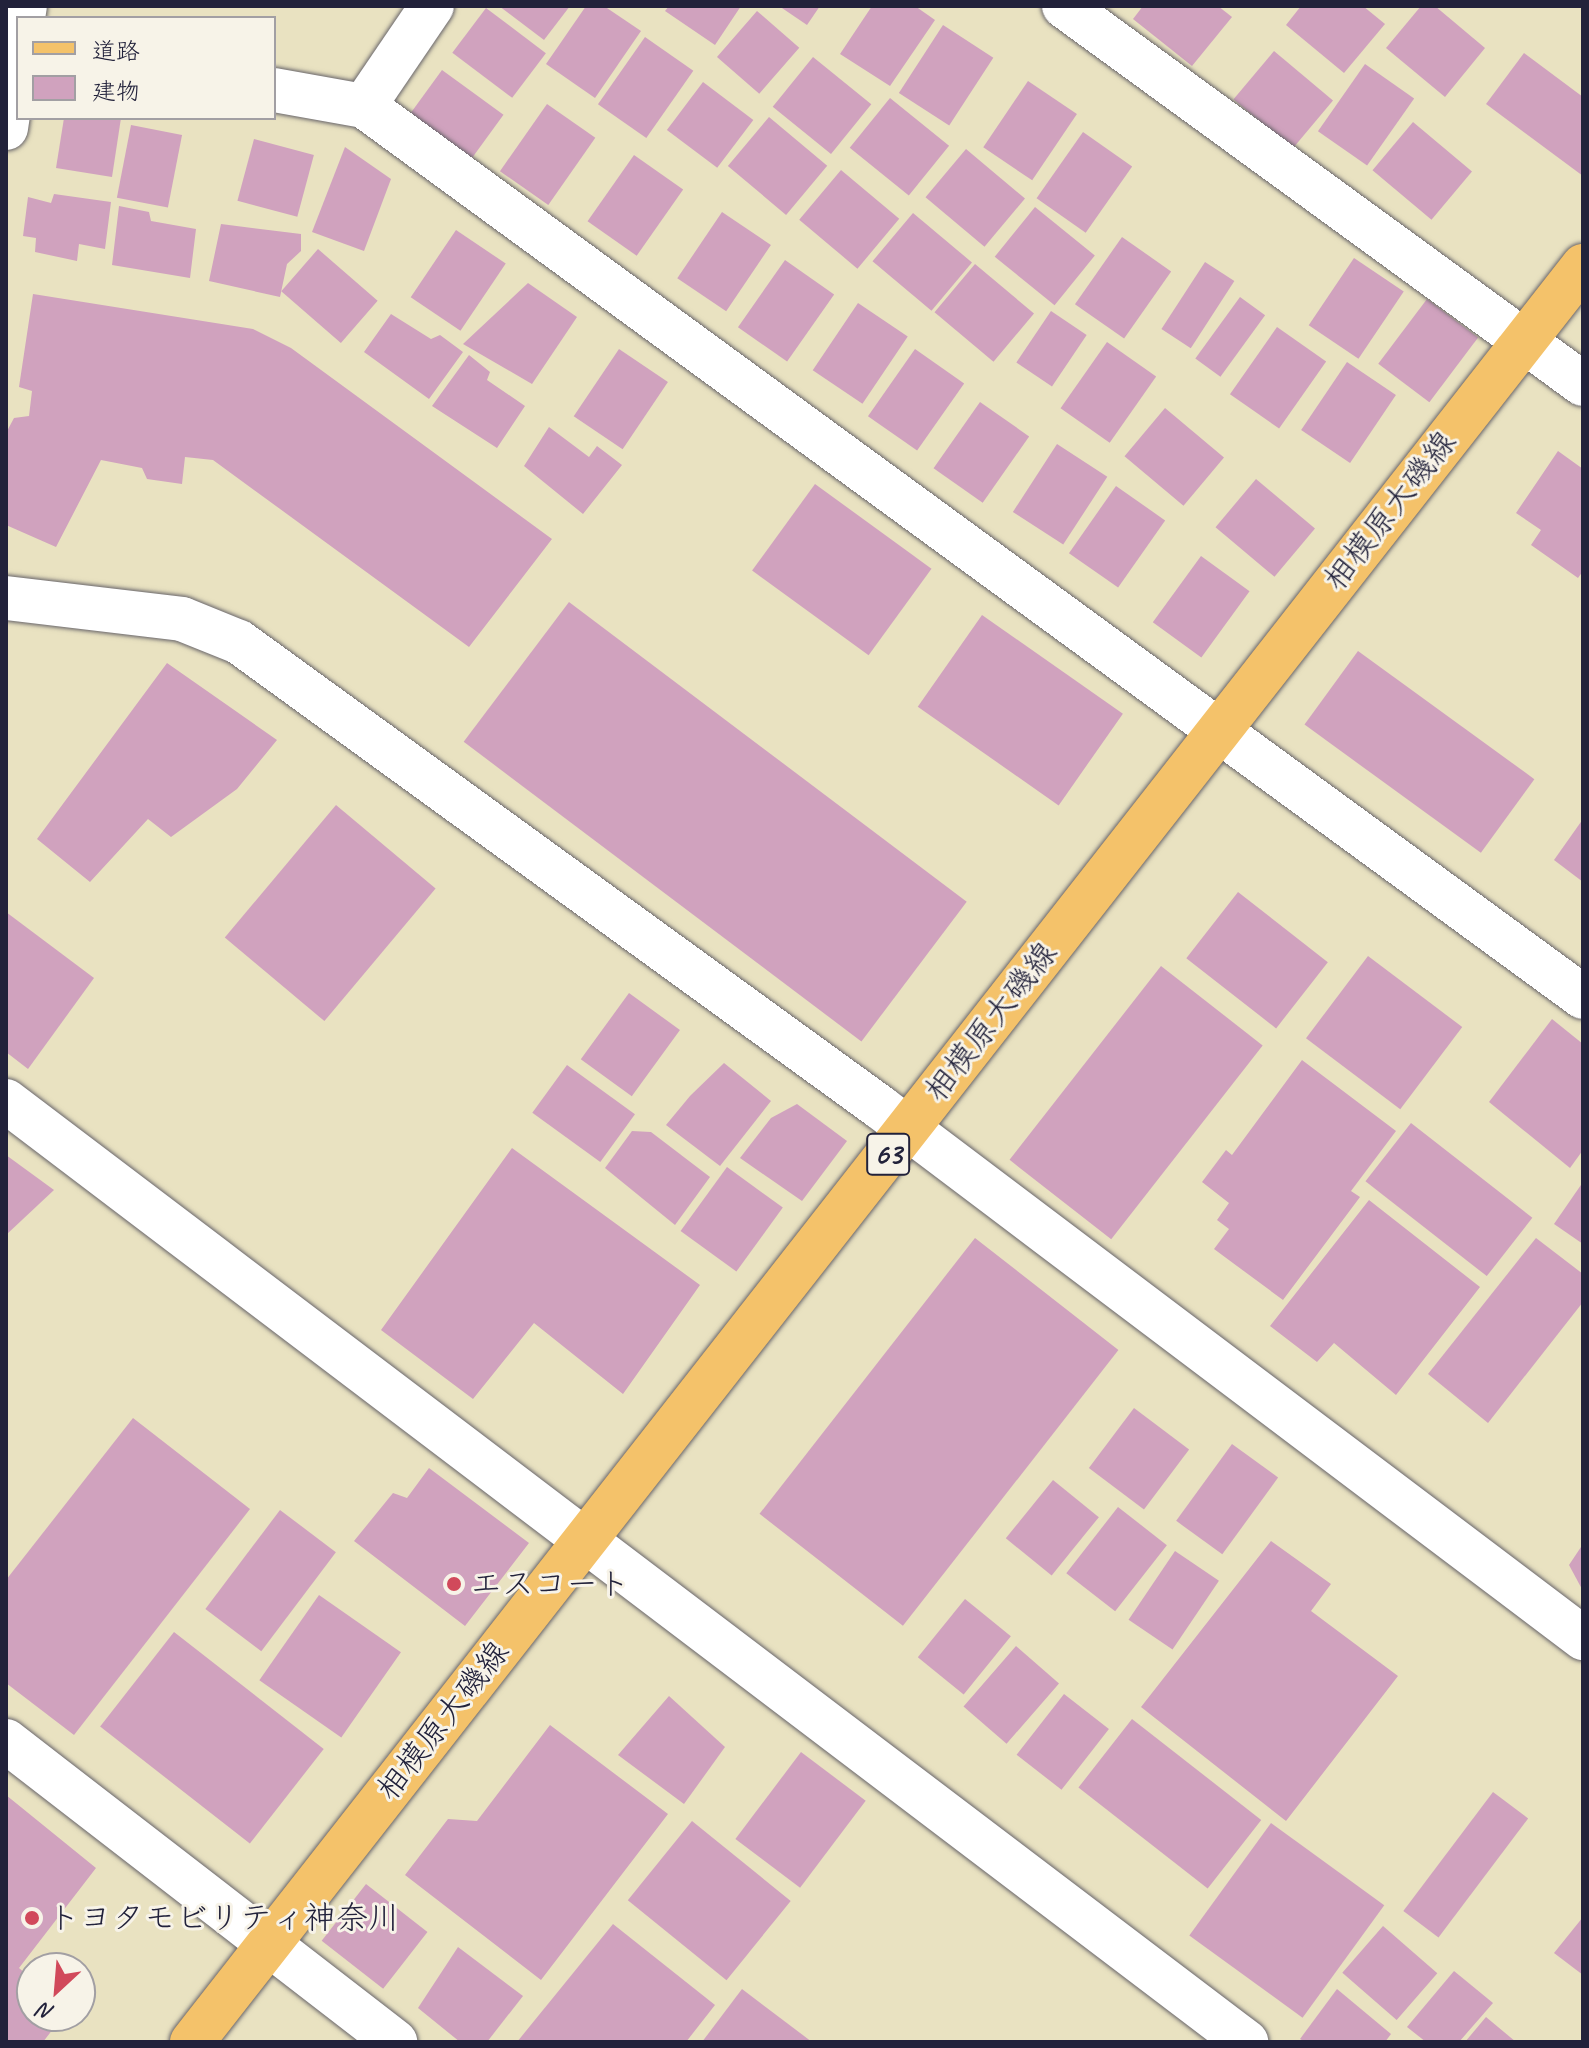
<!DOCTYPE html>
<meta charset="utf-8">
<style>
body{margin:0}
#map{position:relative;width:1589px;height:2048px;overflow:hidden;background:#e9e2c1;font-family:Caveat,"Klee One",sans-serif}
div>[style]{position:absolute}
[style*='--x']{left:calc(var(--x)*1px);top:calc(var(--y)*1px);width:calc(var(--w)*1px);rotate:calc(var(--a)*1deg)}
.building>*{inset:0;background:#d0a2be;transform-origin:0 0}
.roads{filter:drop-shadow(0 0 2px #68656a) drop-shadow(0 0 2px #68656a)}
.minor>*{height:44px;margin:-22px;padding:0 22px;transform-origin:22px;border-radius:22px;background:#fff}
.primary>*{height:44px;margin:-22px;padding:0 22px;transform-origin:22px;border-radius:22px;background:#f4c26a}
.dots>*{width:22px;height:22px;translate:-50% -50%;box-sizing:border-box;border:4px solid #f7f3e8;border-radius:50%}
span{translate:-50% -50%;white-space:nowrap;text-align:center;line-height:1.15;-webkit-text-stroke:6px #f7f3e8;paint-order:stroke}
.shield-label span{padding:2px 6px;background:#f7f3e8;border:2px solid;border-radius:6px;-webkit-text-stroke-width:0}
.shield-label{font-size:30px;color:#22223b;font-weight:700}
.street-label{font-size:32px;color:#22223b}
.poi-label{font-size:32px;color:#22223b}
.left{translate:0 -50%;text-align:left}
.frame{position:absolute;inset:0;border:8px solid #22223b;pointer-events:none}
.legend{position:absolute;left:16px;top:16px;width:260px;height:104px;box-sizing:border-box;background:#f7f3e8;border:2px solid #a29fa3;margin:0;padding:10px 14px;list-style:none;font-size:24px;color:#22223b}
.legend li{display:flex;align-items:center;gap:16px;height:40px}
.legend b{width:40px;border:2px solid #a29fa3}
.north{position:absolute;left:16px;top:1952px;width:80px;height:80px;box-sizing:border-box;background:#f7f3e8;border:2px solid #a29fa3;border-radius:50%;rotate:206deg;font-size:22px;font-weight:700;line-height:32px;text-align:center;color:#22223b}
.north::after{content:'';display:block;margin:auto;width:28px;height:36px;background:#d1495b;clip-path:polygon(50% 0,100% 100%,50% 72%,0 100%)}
</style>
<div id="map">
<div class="building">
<i style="clip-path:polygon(499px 6px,570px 6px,544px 40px)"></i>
<i style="clip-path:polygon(586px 6px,604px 6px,641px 31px,595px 98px,546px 64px)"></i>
<i style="clip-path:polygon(669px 6px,741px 6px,715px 45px,665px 11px)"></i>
<i style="clip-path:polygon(779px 6px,820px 6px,807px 25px)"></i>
<i style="clip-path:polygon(872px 6px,915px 6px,935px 20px,890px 86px,840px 54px)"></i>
<i style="clip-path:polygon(1143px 6px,1218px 6px,1232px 17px,1192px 66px,1133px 19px)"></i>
<i style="clip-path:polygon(1301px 6px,1363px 6px,1385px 24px,1344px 73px,1286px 25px)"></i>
<i style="clip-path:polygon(1421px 6px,1435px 6px,1485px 48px,1445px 97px,1386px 48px)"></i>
<i style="left:486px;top:8px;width:75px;height:56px;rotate:37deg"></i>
<i style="left:757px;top:11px;width:56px;height:61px;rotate:41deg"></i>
<i style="left:943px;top:25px;width:60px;height:81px;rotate:33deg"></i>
<i style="left:645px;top:37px;width:59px;height:82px;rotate:35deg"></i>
<i style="left:1274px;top:51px;width:77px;height:63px;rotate:40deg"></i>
<i style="clip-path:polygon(1524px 53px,1583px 97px,1583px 176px,1486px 104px)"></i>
<i style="left:813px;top:57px;width:75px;height:64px;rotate:39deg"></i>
<i style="left:1365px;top:64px;width:60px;height:82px;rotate:35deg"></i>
<i style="left:442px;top:70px;width:76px;height:56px;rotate:36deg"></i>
<i style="left:1028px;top:81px;width:59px;height:80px;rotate:34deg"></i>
<i style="left:703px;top:82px;width:63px;height:60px;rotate:37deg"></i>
<i style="left:890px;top:98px;width:76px;height:64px;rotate:39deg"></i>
<i style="left:547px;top:104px;width:59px;height:82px;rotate:35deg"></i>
<i style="left:769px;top:117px;width:76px;height:64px;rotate:40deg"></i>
<i style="clip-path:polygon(64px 118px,121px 118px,112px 177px,56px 168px)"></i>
<i style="left:1413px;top:122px;width:77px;height:63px;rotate:40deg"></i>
<i style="left:131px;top:125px;width:52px;height:74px;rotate:11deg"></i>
<i style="left:1083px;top:132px;width:60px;height:81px;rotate:35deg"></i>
<i style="left:254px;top:139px;width:62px;height:64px;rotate:15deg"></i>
<i style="clip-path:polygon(345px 147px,391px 179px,364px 251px,312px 232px)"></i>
<i style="left:966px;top:149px;width:77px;height:63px;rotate:40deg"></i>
<i style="left:634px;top:155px;width:60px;height:81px;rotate:35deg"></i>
<i style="left:841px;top:170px;width:76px;height:65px;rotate:40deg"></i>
<i style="clip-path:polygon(54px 194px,111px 202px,105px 249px,79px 244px,77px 261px,35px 252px,36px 238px,23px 236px,28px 197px,51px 203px)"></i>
<i style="clip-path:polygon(119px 206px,149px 212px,151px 221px,196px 229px,190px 278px,112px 265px)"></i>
<i style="left:1035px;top:207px;width:77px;height:64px;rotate:39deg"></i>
<i style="left:722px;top:212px;width:59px;height:80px;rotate:34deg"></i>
<i style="left:913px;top:213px;width:77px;height:63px;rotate:40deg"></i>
<i style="clip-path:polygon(221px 224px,301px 234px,301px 251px,287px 264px,280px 297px,209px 281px)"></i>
<i style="left:456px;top:230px;width:60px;height:81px;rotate:34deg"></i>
<i style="left:1122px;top:237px;width:60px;height:82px;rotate:35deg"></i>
<i style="left:318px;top:249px;width:79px;height:56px;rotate:41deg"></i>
<i style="left:1354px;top:258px;width:60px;height:81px;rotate:34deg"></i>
<i style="left:785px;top:260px;width:60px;height:82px;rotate:35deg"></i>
<i style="left:1205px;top:262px;width:35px;height:80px;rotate:33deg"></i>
<i style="left:975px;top:264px;width:77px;height:63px;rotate:40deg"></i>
<i style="clip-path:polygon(528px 283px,577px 317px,532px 384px,463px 344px)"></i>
<i style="clip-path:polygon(33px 294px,253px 329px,291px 348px,552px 539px,469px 647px,213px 460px,185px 457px,182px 484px,147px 479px,142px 468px,101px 460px,56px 547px,6px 525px,6px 433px,14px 418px,29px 416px,32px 391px,19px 387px)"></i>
<i style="left:1240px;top:297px;width:31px;height:76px;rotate:36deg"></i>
<i style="left:1427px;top:299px;width:64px;height:81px;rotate:37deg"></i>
<i style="left:858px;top:303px;width:60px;height:81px;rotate:34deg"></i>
<i style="left:1051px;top:311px;width:43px;height:62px;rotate:34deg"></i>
<i style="clip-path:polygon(391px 314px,431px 339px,440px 335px,463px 352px,429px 399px,364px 352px)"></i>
<i style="left:1277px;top:327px;width:60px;height:82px;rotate:35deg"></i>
<i style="left:1107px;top:342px;width:60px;height:81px;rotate:35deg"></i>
<i style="left:619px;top:349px;width:59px;height:81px;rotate:34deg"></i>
<i style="left:915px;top:349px;width:60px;height:82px;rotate:35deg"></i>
<i style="clip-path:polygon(469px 355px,490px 372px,487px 380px,525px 406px,497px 448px,432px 406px)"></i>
<i style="left:1347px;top:362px;width:59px;height:82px;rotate:34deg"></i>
<i style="left:980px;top:402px;width:60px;height:81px;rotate:35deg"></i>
<i style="left:1165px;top:408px;width:77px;height:63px;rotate:40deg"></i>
<i style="clip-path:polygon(549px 427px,589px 457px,597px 446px,622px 465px,583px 514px,524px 466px)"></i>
<i style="left:1057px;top:444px;width:60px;height:81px;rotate:33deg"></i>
<i style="clip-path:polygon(1558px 451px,1583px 469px,1583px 571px,1578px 578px,1531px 545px,1541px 530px,1516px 513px)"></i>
<i style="left:1256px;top:479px;width:77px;height:63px;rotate:40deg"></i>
<i style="left:815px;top:484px;width:144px;height:107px;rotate:36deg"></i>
<i style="left:1116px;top:486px;width:60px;height:82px;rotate:35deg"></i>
<i style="left:1201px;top:556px;width:60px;height:82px;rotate:36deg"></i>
<i style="left:569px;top:602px;width:498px;height:175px;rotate:37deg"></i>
<i style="left:982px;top:615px;width:172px;height:112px;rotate:35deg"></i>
<i style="left:1358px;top:651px;width:218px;height:91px;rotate:36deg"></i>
<i style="clip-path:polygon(167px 663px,277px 740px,237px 789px,171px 837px,148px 819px,90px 882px,37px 839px)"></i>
<i style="left:336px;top:805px;width:130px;height:173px;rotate:40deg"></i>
<i style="clip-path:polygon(1583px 819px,1583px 882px,1554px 860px)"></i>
<i style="left:1238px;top:892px;width:114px;height:84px;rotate:38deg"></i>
<i style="clip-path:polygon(6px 912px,94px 978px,28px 1069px,6px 1052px)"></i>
<i style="left:1368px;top:956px;width:118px;height:103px;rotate:37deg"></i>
<i style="left:1161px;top:966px;width:129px;height:246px;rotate:38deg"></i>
<i style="left:629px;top:993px;width:63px;height:82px;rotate:36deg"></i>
<i style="clip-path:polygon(1552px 1019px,1583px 1044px,1583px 1150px,1570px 1168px,1489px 1102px)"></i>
<i style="clip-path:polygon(1302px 1060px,1396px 1131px,1351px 1191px,1360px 1197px,1283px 1300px,1214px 1249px,1229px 1229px,1217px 1220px,1229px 1203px,1202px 1182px,1226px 1150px,1232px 1155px)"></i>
<i style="clip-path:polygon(724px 1063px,771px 1101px,720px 1166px,666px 1125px,690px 1096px)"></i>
<i style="left:567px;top:1065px;width:84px;height:59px;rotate:36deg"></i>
<i style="clip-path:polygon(797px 1104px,847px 1141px,802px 1201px,740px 1158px,771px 1118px)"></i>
<i style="left:1411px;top:1123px;width:154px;height:74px;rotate:38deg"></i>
<i style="clip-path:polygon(632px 1131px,651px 1132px,710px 1177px,675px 1225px,605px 1168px)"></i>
<i style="clip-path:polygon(512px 1148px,700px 1285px,623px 1394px,534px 1323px,473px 1399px,381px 1330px)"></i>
<i style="clip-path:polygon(6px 1155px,54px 1190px,6px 1235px)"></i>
<i style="left:727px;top:1167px;width:69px;height:79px;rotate:36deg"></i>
<i style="clip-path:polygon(1583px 1182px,1583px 1244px,1554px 1224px)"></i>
<i style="clip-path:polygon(1369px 1200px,1480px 1287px,1396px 1395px,1334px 1343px,1317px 1362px,1270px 1326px)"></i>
<i style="left:975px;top:1238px;width:182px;height:350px;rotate:38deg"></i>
<i style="clip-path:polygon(1536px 1238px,1583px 1274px,1583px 1302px,1488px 1423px,1428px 1374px)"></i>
<i style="left:1134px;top:1408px;width:69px;height:75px;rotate:37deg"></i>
<i style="clip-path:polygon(133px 1418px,250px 1509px,74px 1735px,6px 1683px,6px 1580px)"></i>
<i style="left:1232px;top:1444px;width:57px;height:95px;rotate:36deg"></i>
<i style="clip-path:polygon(429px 1468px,529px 1543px,465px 1626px,354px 1541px,393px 1493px,407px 1498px)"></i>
<i style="left:1053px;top:1480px;width:59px;height:75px;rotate:39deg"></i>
<i style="left:1118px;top:1507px;width:62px;height:84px;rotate:38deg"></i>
<i style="left:280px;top:1510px;width:70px;height:124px;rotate:37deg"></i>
<i style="clip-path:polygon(1271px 1541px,1331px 1584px,1311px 1611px,1398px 1676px,1286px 1821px,1141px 1707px)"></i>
<i style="clip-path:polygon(1583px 1544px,1583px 1591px,1569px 1565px)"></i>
<i style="left:1175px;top:1551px;width:53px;height:83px;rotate:34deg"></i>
<i style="left:319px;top:1595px;width:100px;height:104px;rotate:35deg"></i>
<i style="left:965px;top:1599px;width:59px;height:75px;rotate:39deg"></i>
<i style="left:174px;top:1632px;width:190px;height:120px;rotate:38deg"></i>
<i style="left:1016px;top:1646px;width:57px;height:80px;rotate:41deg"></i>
<i style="left:1064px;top:1694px;width:57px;height:77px;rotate:38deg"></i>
<i style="clip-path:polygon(669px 1696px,725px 1747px,684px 1804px,618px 1755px)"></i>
<i style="left:1132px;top:1719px;width:164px;height:87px;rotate:38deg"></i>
<i style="clip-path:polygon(550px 1725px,668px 1814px,541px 1980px,405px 1875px,448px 1819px,477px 1821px)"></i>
<i style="left:801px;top:1752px;width:81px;height:109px;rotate:37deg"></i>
<i style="left:1493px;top:1792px;width:44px;height:149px;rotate:37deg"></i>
<i style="clip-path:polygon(6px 1795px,96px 1868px,19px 1968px,32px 1979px,32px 2016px,63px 2016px,43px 2042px,6px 2042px)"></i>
<i style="left:692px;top:1821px;width:127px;height:102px;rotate:39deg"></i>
<i style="left:1271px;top:1823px;width:140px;height:139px;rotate:36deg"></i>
<i style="left:366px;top:1884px;width:78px;height:72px;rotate:38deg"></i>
<i style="clip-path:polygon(1583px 1917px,1583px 1975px,1554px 1953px)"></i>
<i style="clip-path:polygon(613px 1924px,715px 2005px,686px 2042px,517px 2042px)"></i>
<i style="left:1383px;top:1926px;width:72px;height:62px;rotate:41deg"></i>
<i style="clip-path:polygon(458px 1947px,523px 1996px,487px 2042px,460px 2042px,418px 2008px)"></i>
<i style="clip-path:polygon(1454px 1971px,1493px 2003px,1459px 2042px,1426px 2042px,1407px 2027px)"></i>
<i style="clip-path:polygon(742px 1989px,812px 2042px,702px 2042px)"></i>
<i style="clip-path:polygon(1337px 1989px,1391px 2034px,1385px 2042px,1305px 2042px,1300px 2039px)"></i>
<i style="clip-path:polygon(1486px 2017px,1516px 2042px,1465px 2042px)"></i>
</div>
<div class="roads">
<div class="minor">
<i style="--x:1064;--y:6;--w:642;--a:36.07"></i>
<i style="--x:23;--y:18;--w:12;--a:-81"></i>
<i style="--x:274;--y:90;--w:91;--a:10.1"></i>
<i style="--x:364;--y:106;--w:1510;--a:36.16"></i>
<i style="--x:364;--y:106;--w:121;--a:-55.8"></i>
<i style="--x:6;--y:128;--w:81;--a:-81.5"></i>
<i style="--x:6;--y:598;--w:177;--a:6.8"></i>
<i style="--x:182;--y:619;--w:61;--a:22"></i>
<i style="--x:239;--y:642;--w:793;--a:35.97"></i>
<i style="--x:881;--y:1108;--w:880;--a:37.05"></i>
<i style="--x:6;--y:1101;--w:1557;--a:37.19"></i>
<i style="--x:6;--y:1741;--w:492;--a:37.7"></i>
</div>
<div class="primary">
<i style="--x:192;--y:2042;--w:2256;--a:-51.93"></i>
</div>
</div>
<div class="dots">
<i style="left:454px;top:1584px;background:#d1495b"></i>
<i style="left:32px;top:1918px;background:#d1495b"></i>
</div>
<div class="shield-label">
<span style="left:888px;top:1154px">63</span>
</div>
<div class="street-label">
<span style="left:1390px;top:511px;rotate:-52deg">相模原大磯線</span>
<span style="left:991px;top:1022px;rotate:-52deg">相模原大磯線</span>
<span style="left:443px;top:1721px;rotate:-52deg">相模原大磯線</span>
</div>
<div class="poi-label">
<span class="left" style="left:470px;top:1584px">エスコート</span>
<span class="left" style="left:48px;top:1918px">トヨタモビリティ神奈川</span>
</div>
<div class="frame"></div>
<ul class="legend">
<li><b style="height:10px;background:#f4c26a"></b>道路</li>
<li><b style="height:22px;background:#d0a2be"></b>建物</li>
</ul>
<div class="north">N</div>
</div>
